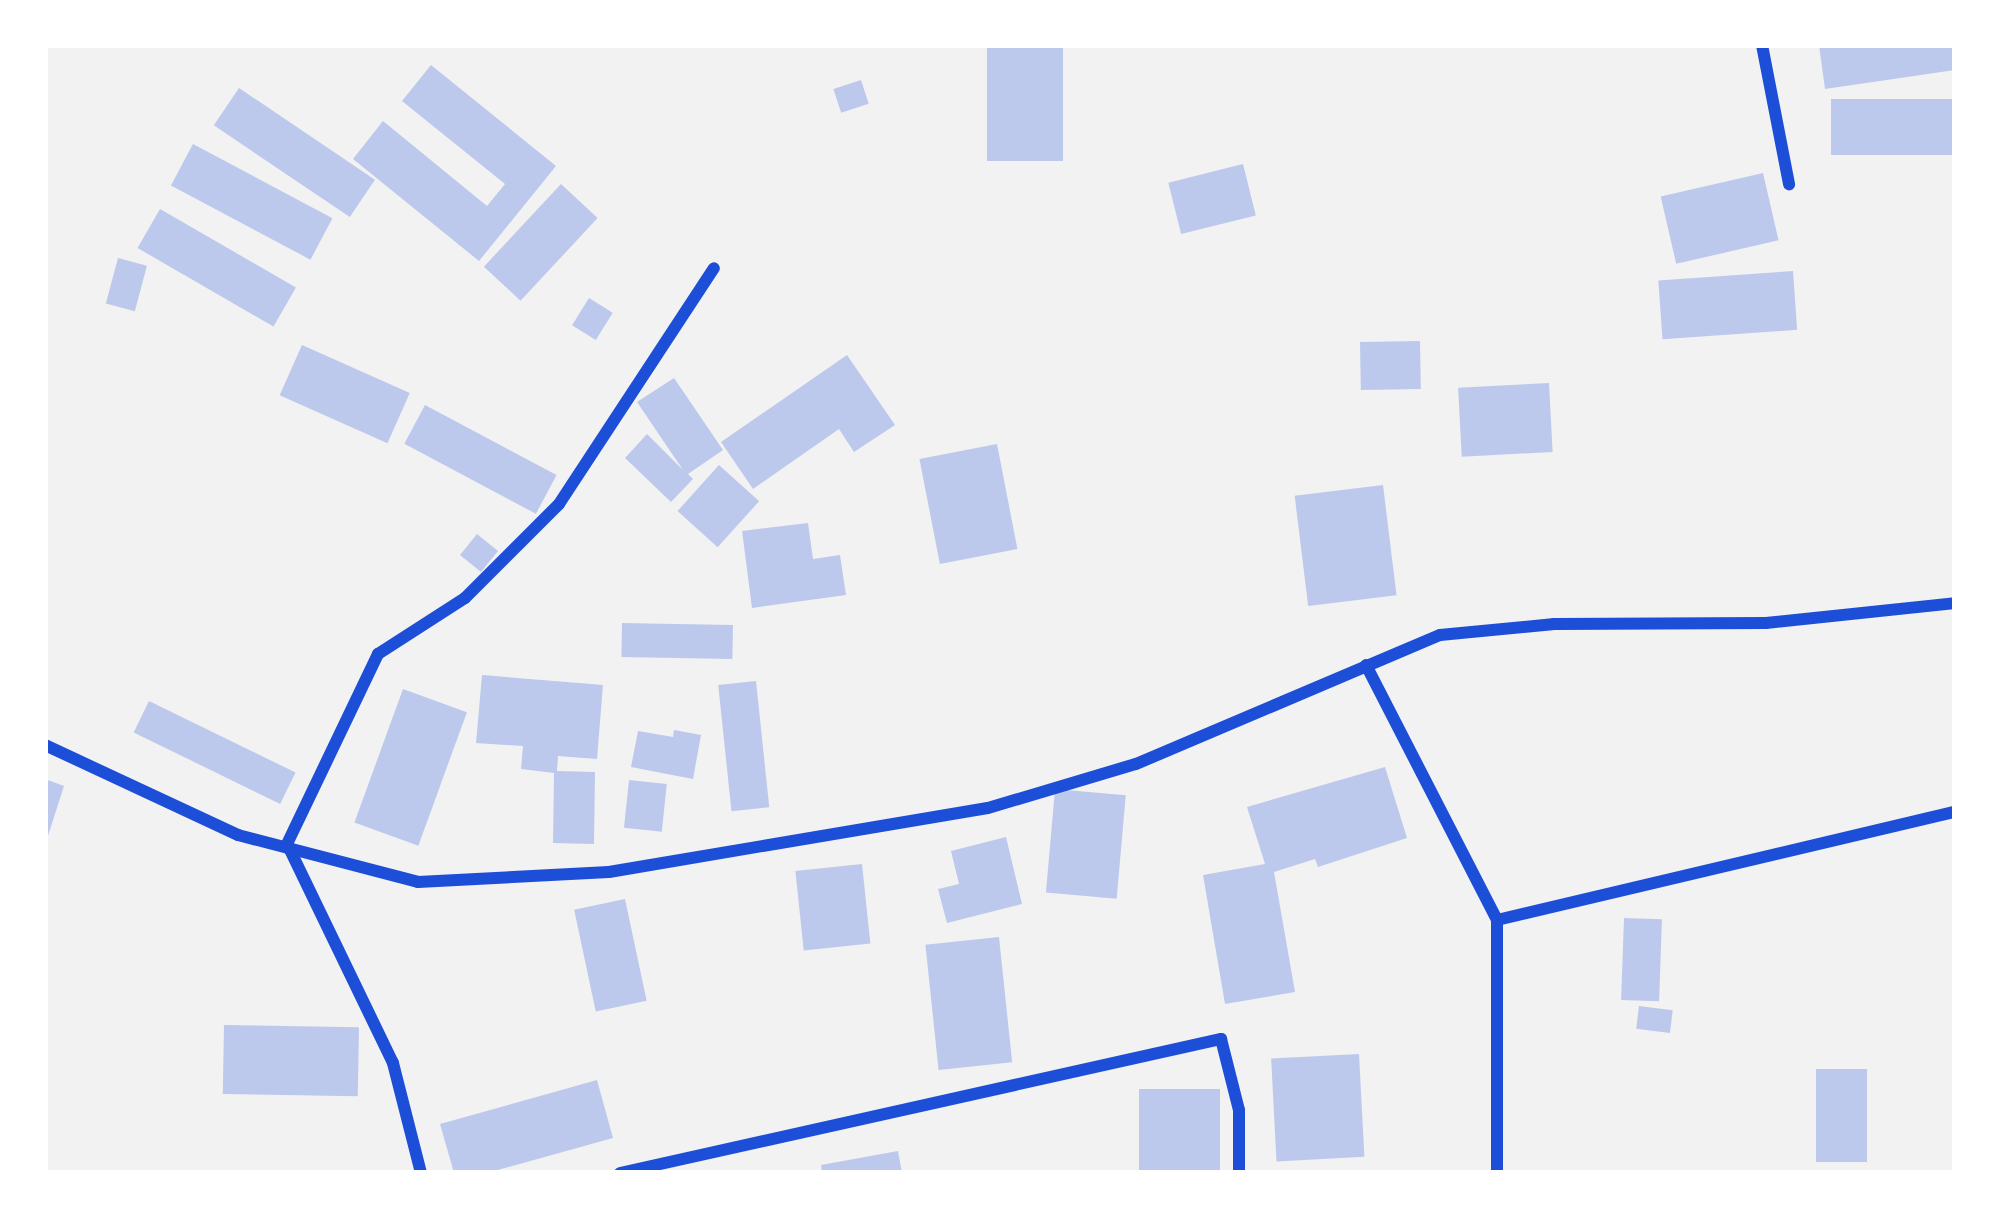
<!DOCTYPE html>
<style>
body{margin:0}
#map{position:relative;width:2000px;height:1218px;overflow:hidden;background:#f2f2f2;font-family:"Varela Round",sans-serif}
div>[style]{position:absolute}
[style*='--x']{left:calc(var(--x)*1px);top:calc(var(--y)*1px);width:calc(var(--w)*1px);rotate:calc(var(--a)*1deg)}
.building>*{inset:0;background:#bdc9ec;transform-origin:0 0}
.minor>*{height:12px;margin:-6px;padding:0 6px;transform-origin:6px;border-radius:6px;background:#1d4ed8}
span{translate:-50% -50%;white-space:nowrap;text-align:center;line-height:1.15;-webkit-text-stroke:9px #fff;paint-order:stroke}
.frame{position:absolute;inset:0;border:48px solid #fff;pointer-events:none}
</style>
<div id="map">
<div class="building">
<i style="left:987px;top:45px;width:76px;height:116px"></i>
<i style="clip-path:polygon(1819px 45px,1955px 45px,1955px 70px,1825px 89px)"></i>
<i style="clip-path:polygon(431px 65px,556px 166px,479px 261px,353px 159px,383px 121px,487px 206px,505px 184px,402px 101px)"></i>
<i style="left:861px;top:80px;width:25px;height:29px;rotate:72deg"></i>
<i style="left:239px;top:88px;width:164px;height:45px;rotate:34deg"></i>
<i style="left:1955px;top:99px;width:56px;height:124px;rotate:90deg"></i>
<i style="left:193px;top:144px;width:158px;height:47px;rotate:28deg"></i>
<i style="left:1243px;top:164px;width:53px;height:77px;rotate:76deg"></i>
<i style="left:1763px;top:173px;width:69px;height:105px;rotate:77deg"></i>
<i style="left:561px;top:184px;width:50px;height:113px;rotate:43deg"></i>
<i style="left:160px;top:209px;width:157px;height:45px;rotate:30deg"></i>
<i style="left:118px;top:258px;width:30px;height:47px;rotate:15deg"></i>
<i style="left:1793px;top:271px;width:59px;height:135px;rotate:86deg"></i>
<i style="left:589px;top:298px;width:28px;height:32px;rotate:32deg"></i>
<i style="left:1420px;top:341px;width:48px;height:60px;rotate:89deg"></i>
<i style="left:302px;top:345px;width:118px;height:55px;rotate:24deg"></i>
<i style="clip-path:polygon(847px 355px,895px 425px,854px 452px,839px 429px,753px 489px,721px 442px)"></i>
<i style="clip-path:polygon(674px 378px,723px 450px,688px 474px,693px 479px,671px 502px,625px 458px,647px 434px,683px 470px,637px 402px)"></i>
<i style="left:1549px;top:383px;width:69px;height:91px;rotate:87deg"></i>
<i style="left:425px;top:405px;width:149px;height:44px;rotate:28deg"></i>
<i style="left:997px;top:444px;width:107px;height:79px;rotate:79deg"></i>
<i style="left:719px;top:465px;width:54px;height:62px;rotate:42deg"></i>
<i style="left:1383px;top:485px;width:111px;height:89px;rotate:83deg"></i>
<i style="clip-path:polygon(808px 523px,813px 559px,840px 555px,846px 595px,752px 608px,742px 531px)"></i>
<i style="left:477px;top:534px;width:27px;height:27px;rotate:39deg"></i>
<i style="left:622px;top:623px;width:111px;height:34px;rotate:1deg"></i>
<i style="clip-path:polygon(482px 675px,603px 685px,597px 759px,558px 756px,557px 771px,595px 772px,594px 844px,553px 843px,554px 773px,521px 769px,523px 746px,476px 743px)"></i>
<i style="left:756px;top:681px;width:127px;height:38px;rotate:84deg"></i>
<i style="left:403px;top:689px;width:68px;height:142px;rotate:20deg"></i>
<i style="left:149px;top:701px;width:163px;height:35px;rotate:26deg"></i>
<i style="clip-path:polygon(674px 730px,701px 735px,693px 779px,631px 767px,638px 731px,673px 737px)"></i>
<i style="clip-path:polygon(1385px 767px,1407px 838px,1318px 867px,1315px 859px,1274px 872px,1295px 992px,1225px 1004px,1203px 875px,1265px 864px,1247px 807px)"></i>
<i style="clip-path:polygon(45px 779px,64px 786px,46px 842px,45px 842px)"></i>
<i style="left:629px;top:780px;width:38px;height:48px;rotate:6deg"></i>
<i style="left:1055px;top:789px;width:71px;height:104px;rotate:5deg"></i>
<i style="clip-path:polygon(1006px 837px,1022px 904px,947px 923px,938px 889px,959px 884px,951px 851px)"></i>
<i style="left:862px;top:864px;width:80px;height:67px;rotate:84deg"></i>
<i style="left:625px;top:899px;width:104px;height:52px;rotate:78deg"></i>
<i style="left:1624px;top:918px;width:38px;height:82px;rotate:2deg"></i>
<i style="left:999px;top:937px;width:126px;height:74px;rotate:84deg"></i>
<i style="left:1639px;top:1006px;width:34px;height:23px;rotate:7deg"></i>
<i style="left:224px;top:1025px;width:135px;height:69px;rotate:1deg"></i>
<i style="left:1359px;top:1054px;width:103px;height:88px;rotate:87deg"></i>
<i style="left:1816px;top:1069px;width:51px;height:93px"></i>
<i style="clip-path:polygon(597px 1080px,613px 1138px,487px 1173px,454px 1173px,440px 1124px)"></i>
<i style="left:1139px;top:1089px;width:81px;height:84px"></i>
<i style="clip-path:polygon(898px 1151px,902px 1173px,822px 1173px,821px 1165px)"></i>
</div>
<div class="minor">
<i style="--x:1762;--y:45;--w:142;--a:79"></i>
<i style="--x:1366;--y:665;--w:287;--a:62.8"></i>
<i style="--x:1497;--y:920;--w:253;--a:90"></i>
<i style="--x:45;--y:745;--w:213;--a:25"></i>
<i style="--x:238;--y:835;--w:186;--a:14.6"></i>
<i style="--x:418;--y:882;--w:191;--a:-3"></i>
<i style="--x:609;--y:872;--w:384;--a:-9.6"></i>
<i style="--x:988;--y:808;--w:154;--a:-16.6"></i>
<i style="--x:1136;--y:764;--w:330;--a:-23"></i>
<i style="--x:1440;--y:635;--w:115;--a:-5.5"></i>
<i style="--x:1554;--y:624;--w:212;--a:-0.3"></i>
<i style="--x:1766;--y:623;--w:190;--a:-6"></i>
<i style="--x:1497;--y:920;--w:471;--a:-13.3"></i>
<i style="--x:421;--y:1173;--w:114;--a:-104.3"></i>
<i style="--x:393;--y:1063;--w:243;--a:-115.8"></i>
<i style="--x:287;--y:844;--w:211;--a:-64.4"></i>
<i style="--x:378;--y:654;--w:103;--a:-32.8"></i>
<i style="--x:465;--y:598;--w:133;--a:-45"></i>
<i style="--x:559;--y:504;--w:282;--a:-56.7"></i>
<i style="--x:620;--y:1173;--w:616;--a:-12.57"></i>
<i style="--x:1221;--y:1039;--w:73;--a:75.8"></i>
<i style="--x:1239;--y:1110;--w:63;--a:90"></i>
</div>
<div class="frame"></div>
</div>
